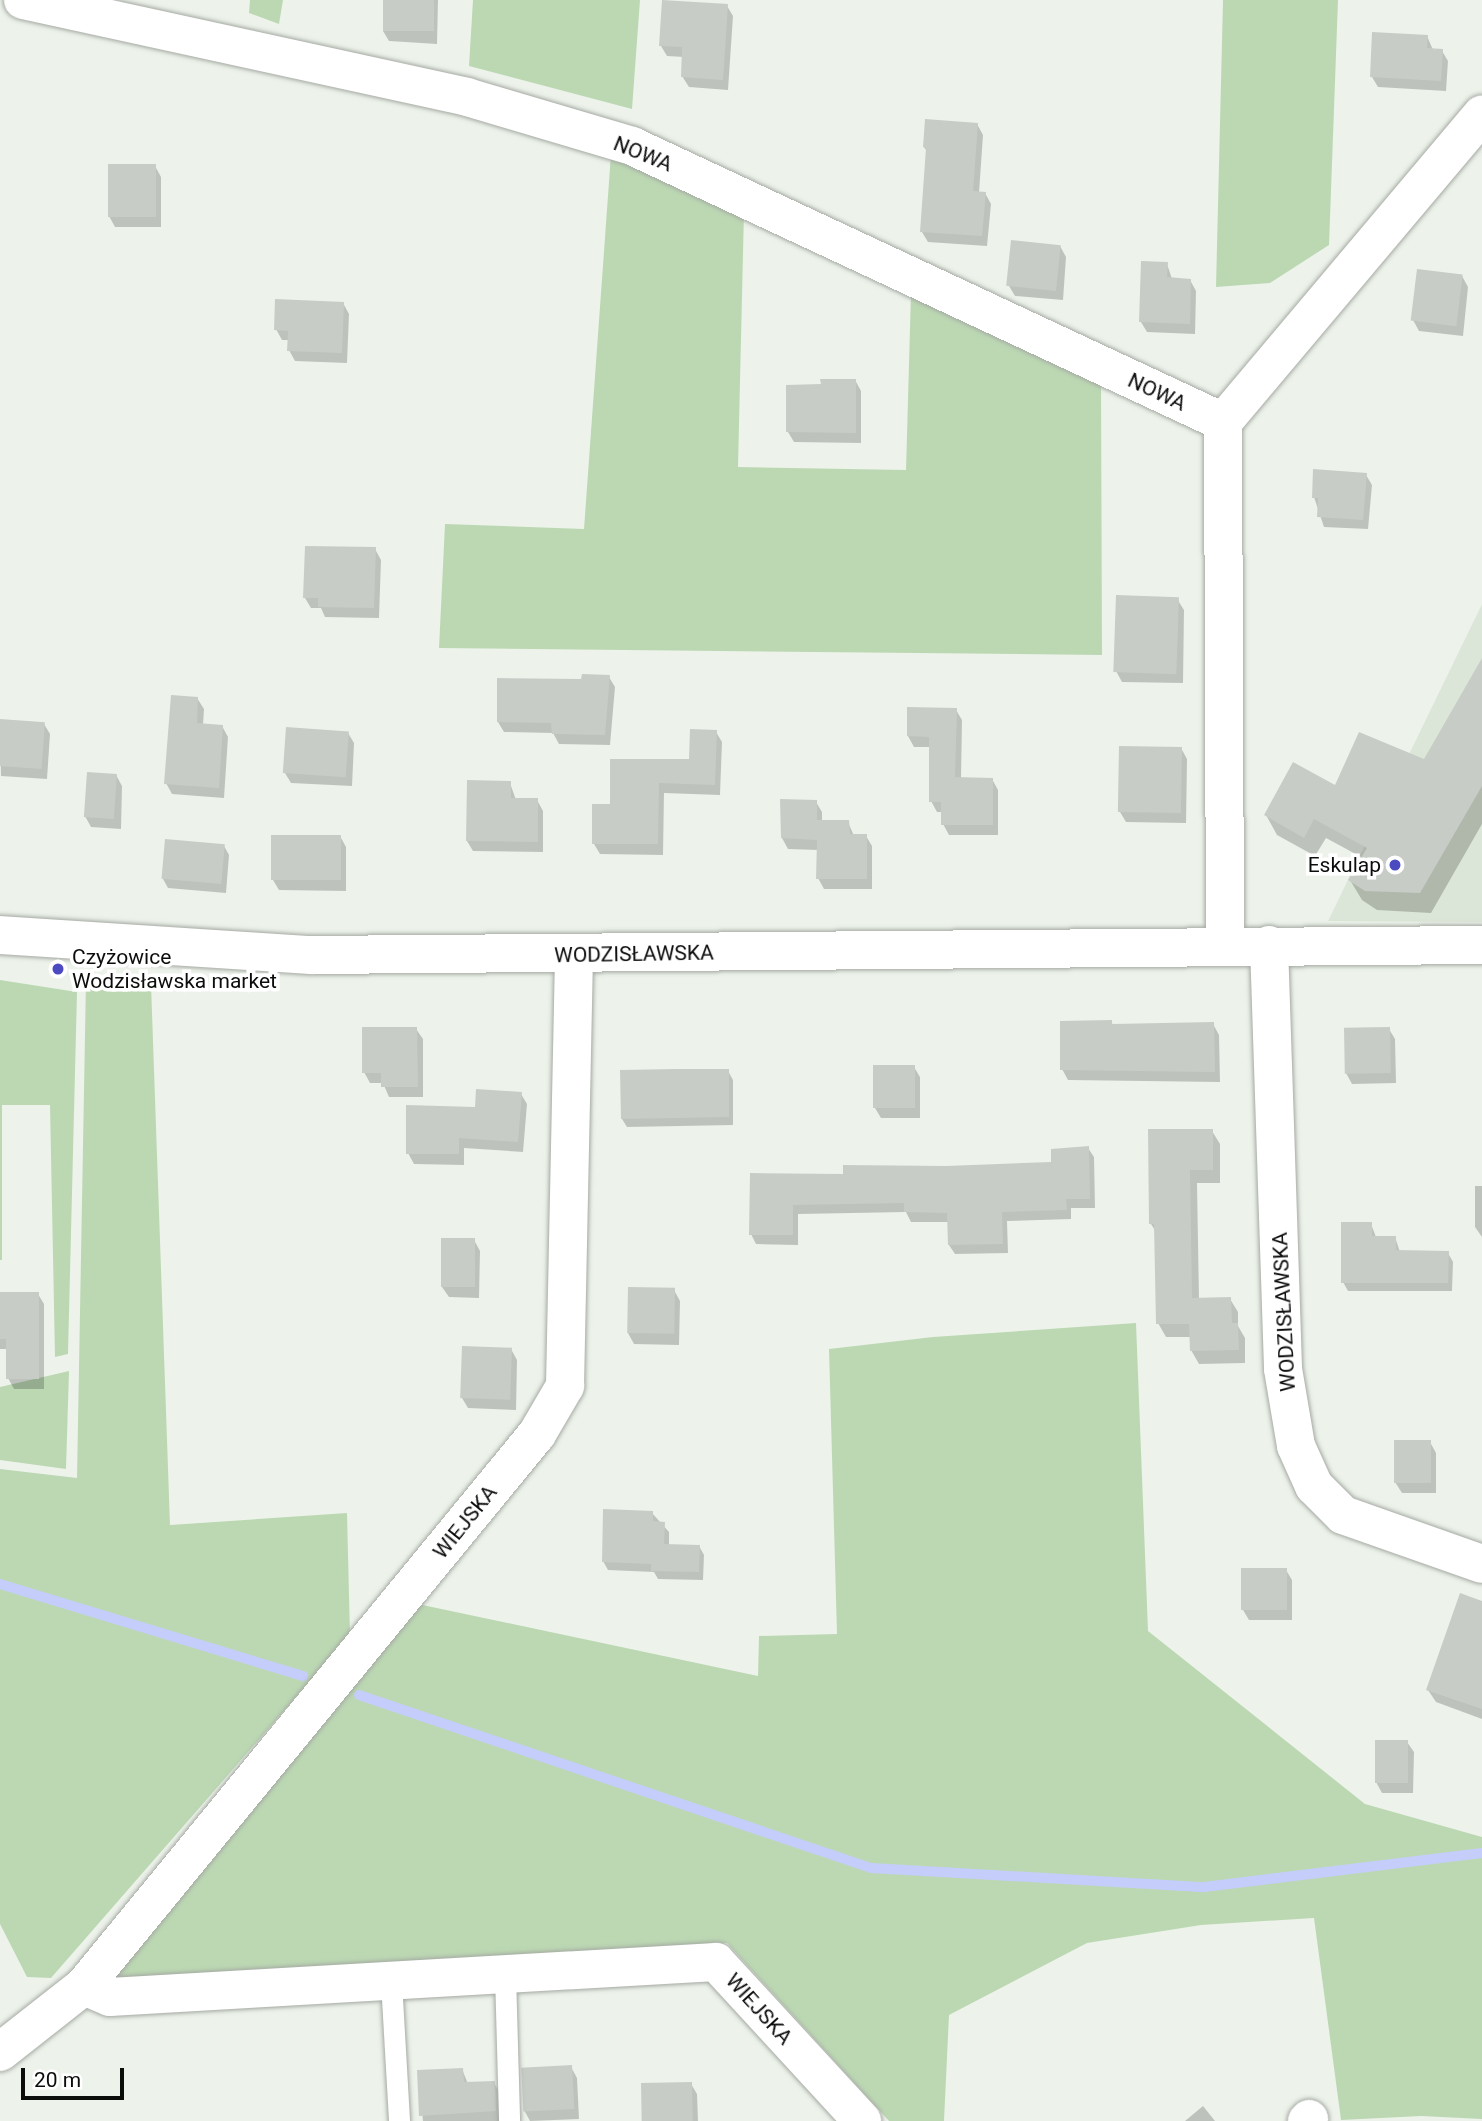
<!DOCTYPE html>
<meta charset="utf-8">
<style>
body{margin:0}
#map{position:relative;width:1482px;height:2121px;overflow:hidden;background:#edf3eb;font-family:Roboto,sans-serif}
div>[style]{position:absolute}
[style*='--x']{left:calc(var(--x)*1px);top:calc(var(--y)*1px);width:calc(var(--w)*1px);rotate:calc(var(--a)*1deg)}
.built>*{inset:0;background:#dce6d8}
.green>*{inset:0;background:#bcd8b3}
.shadow>*{inset:0;background:#0003}
.stream>*{height:10px;margin:-5px;padding:0 5px;transform-origin:5px;border-radius:5px;background:#c5cdfa}
.building>*{inset:0;background:#c7cdc6;transform-origin:0 0}
.roads{filter:drop-shadow(0 0 2px #a5aaa3) drop-shadow(0 0 2px #a5aaa3)}
.service>*{height:21px;margin:-10.5px;padding:0 10.5px;transform-origin:10.5px;border-radius:10.5px;background:#fff}
.minor>*{height:38px;margin:-19px;padding:0 19px;transform-origin:19px;border-radius:19px;background:#fff}
.tertiary>*{height:38px;margin:-19px;padding:0 19px;transform-origin:19px;border-radius:19px;background:#fff}
.dots>*{width:19px;height:19px;translate:-50% -50%;box-sizing:border-box;border:4px solid #fff;border-radius:50%}
span{translate:-50% -50%;white-space:nowrap;text-align:center;line-height:1.15;-webkit-text-stroke:7px #fff;paint-order:stroke}
.street-label{font-size:21px;color:#0b0d0b}
.poi-label{font-size:21px;color:#0b0d0b}
.right{translate:-100% -50%;text-align:right}
.left{translate:0 -50%;text-align:left}
.scale{position:absolute;left:21px;top:2068px;width:103px;height:32px;box-sizing:border-box;border:4px solid #0b0d0b;border-top:0;padding-left:9px;font-size:21px;line-height:24px;white-space:nowrap;color:#0b0d0b;-webkit-text-stroke:5px #fff;paint-order:stroke}
</style>
<div id="map">
<div class="built">
<i style="clip-path:polygon(1482px 604px,1482px 922px,1328px 921px)"></i>
</div>
<div class="green">
<i style="clip-path:polygon(250px 0,283px 0,279px 24px,249px 13px)"></i>
<i style="clip-path:polygon(473px 0,640px 0,632px 109px,469px 66px)"></i>
<i style="clip-path:polygon(1223px 0,1338px 0,1329px 245px,1270px 283px,1216px 287px)"></i>
<i style="clip-path:polygon(611px 154px,744px 211px,738px 467px,906px 470px,911px 292px,1101px 379px,1102px 655px,439px 648px,445px 524px,584px 529px)"></i>
<i style="clip-path:polygon(86px 979px,151px 984px,170px 1525px,347px 1513px,350px 1635px,51px 1978px,27px 1977px,0 1924px,0 1469px,77px 1478px)"></i>
<i style="clip-path:polygon(0 980px,77px 992px,68px 1354px,55px 1357px,50px 1105px,2px 1105px,2px 1260px,0 1260px)"></i>
<i style="clip-path:polygon(1136px 1323px,1148px 1631px,1365px 1804px,1482px 1837px,1482px 2119px,1421px 2116px,1341px 2120px,1314px 1918px,1201px 1925px,1087px 1943px,949px 2015px,944px 2121px,889px 2121px,727px 1943px,146px 1981px,113px 1979px,413px 1603px,758px 1676px,759px 1636px,837px 1634px,829px 1349px,933px 1337px)"></i>
<i style="clip-path:polygon(69px 1371px,66px 1469px,0 1460px,0 1387px)"></i>
</div>
<div class="shadow">
<i style="clip-path:polygon(385px 0,438px 0,437px 44px,389px 41px,383px 31px)"></i>
<i style="clip-path:polygon(727px 6px,733px 16px,728px 90px,689px 87px,682px 76px,684px 57px,667px 56px,661px 46px)"></i>
<i style="clip-path:polygon(1427px 36px,1433px 50px,1442px 51px,1448px 61px,1446px 91px,1378px 87px,1372px 77px)"></i>
<i style="clip-path:polygon(977px 124px,983px 135px,979px 193px,985px 193px,991px 204px,987px 246px,928px 242px,922px 232px,928px 153px,924px 147px)"></i>
<i style="clip-path:polygon(155px 166px,161px 177px,161px 227px,115px 227px,109px 216px)"></i>
<i style="clip-path:polygon(1060px 246px,1066px 257px,1063px 300px,1015px 296px,1009px 286px)"></i>
<i style="clip-path:polygon(1167px 264px,1172px 279px,1190px 280px,1196px 291px,1195px 334px,1147px 332px,1141px 322px)"></i>
<i style="clip-path:polygon(1462px 276px,1468px 287px,1463px 336px,1419px 331px,1413px 320px)"></i>
<i style="clip-path:polygon(343px 303px,349px 314px,347px 363px,295px 361px,289px 350px,289px 340px,282px 340px,276px 329px)"></i>
<i style="clip-path:polygon(855px 380px,861px 391px,861px 443px,794px 442px,788px 432px,823px 386px)"></i>
<i style="clip-path:polygon(1366px 475px,1372px 485px,1368px 529px,1324px 527px,1314px 497px)"></i>
<i style="clip-path:polygon(375px 549px,381px 560px,379px 618px,325px 617px,321px 608px,311px 608px,305px 598px)"></i>
<i style="clip-path:polygon(1177px 599px,1184px 610px,1183px 683px,1122px 682px,1116px 671px)"></i>
<i style="clip-path:polygon(1482px 661px,1482px 824px,1431px 913px,1377px 910px,1362px 900px,1350px 880px,1363px 858px,1326px 838px,1315px 856px,1277px 835px,1266px 815px,1335px 788px,1424px 761px)"></i>
<i style="clip-path:polygon(609px 677px,615px 687px,610px 745px,559px 744px,553px 733px,504px 732px,498px 722px,583px 681px)"></i>
<i style="clip-path:polygon(197px 698px,204px 709px,203px 725px,222px 726px,228px 737px,224px 798px,172px 794px,166px 783px)"></i>
<i style="clip-path:polygon(956px 710px,962px 720px,961px 779px,992px 779px,998px 790px,998px 835px,949px 835px,943px 824px,943px 812px,937px 812px,931px 801px,931px 747px,914px 747px,908px 736px)"></i>
<i style="clip-path:polygon(0 721px,44px 724px,50px 734px,47px 779px,1px 776px)"></i>
<i style="clip-path:polygon(716px 732px,722px 742px,720px 795px,664px 793px,663px 855px,600px 854px,594px 844px,612px 806px,690px 761px)"></i>
<i style="clip-path:polygon(348px 733px,354px 743px,352px 786px,291px 783px,285px 773px)"></i>
<i style="clip-path:polygon(1181px 748px,1187px 759px,1186px 823px,1126px 822px,1120px 812px)"></i>
<i style="clip-path:polygon(116px 775px,122px 786px,121px 829px,91px 827px,85px 816px)"></i>
<i style="clip-path:polygon(510px 783px,516px 800px,537px 800px,543px 811px,543px 852px,473px 851px,467px 841px)"></i>
<i style="clip-path:polygon(816px 802px,822px 812px,822px 822px,848px 822px,854px 836px,866px 836px,872px 846px,872px 889px,824px 889px,818px 878px,818px 850px,788px 849px,782px 838px)"></i>
<i style="clip-path:polygon(340px 836px,346px 847px,346px 891px,279px 890px,273px 880px)"></i>
<i style="clip-path:polygon(224px 846px,229px 855px,226px 893px,168px 888px,163px 879px)"></i>
<i style="clip-path:polygon(1111px 1022px,1114px 1026px,1213px 1024px,1219px 1035px,1220px 1082px,1068px 1080px,1062px 1069px)"></i>
<i style="clip-path:polygon(416px 1029px,423px 1039px,423px 1097px,389px 1097px,383px 1083px,370px 1083px,364px 1072px)"></i>
<i style="clip-path:polygon(1389px 1029px,1395px 1039px,1396px 1083px,1352px 1084px,1346px 1073px)"></i>
<i style="clip-path:polygon(914px 1067px,920px 1077px,920px 1118px,881px 1118px,875px 1108px)"></i>
<i style="clip-path:polygon(728px 1071px,733px 1080px,733px 1125px,627px 1127px,622px 1119px)"></i>
<i style="clip-path:polygon(521px 1094px,527px 1104px,523px 1152px,464px 1148px,464px 1165px,414px 1164px,408px 1153px,476px 1108px)"></i>
<i style="clip-path:polygon(1212px 1131px,1220px 1144px,1220px 1183px,1197px 1183px,1199px 1299px,1230px 1299px,1238px 1312px,1238px 1326px,1245px 1338px,1245px 1363px,1199px 1364px,1191px 1350px,1191px 1337px,1166px 1337px,1158px 1323px,1156px 1232px,1151px 1224px)"></i>
<i style="clip-path:polygon(1088px 1148px,1094px 1157px,1095px 1208px,1071px 1208px,1071px 1219px,1007px 1221px,1008px 1253px,955px 1254px,949px 1245px,949px 1222px,911px 1222px,906px 1212px,798px 1214px,798px 1245px,756px 1244px,751px 1234px,751px 1174px,845px 1176px,1053px 1164px)"></i>
<i style="clip-path:polygon(1475px 1186px,1482px 1186px,1482px 1237px,1475px 1227px)"></i>
<i style="clip-path:polygon(1371px 1224px,1376px 1237px,1395px 1237px,1400px 1252px,1448px 1253px,1453px 1262px,1452px 1291px,1348px 1291px,1343px 1282px)"></i>
<i style="clip-path:polygon(474px 1240px,480px 1251px,479px 1298px,449px 1297px,442px 1287px)"></i>
<i style="clip-path:polygon(674px 1290px,680px 1301px,679px 1345px,634px 1344px,628px 1333px)"></i>
<i style="clip-path:polygon(0 1293px,38px 1294px,44px 1304px,44px 1389px,14px 1389px,8px 1378px,7px 1349px,0 1349px)"></i>
<i style="clip-path:polygon(511px 1349px,517px 1360px,516px 1410px,468px 1408px,462px 1398px)"></i>
<i style="clip-path:polygon(1430px 1442px,1436px 1453px,1436px 1493px,1402px 1493px,1395px 1482px)"></i>
<i style="clip-path:polygon(652px 1513px,669px 1532px,669px 1546px,699px 1546px,704px 1555px,703px 1580px,658px 1579px,654px 1572px,608px 1570px,603px 1561px)"></i>
<i style="clip-path:polygon(1286px 1570px,1292px 1580px,1292px 1620px,1249px 1620px,1243px 1610px)"></i>
<i style="clip-path:polygon(1482px 1603px,1482px 1719px,1436px 1702px,1428px 1690px)"></i>
<i style="clip-path:polygon(1407px 1742px,1414px 1752px,1413px 1793px,1382px 1793px,1376px 1782px)"></i>
<i style="clip-path:polygon(571px 2067px,577px 2078px,579px 2119px,530px 2121px,524px 2110px)"></i>
<i style="clip-path:polygon(462px 2069px,468px 2084px,494px 2083px,500px 2093px,501px 2121px,423px 2121px,418px 2072px)"></i>
<i style="clip-path:polygon(691px 2084px,697px 2094px,698px 2121px,644px 2121px)"></i>
<i style="clip-path:polygon(1203px 2106px,1215px 2121px,1185px 2121px)"></i>
</div>
<div class="stream">
<i style="--x:0;--y:1584;--w:317;--a:16.9"></i>
<i style="--x:359;--y:1695;--w:540;--a:18.67"></i>
<i style="--x:871;--y:1868;--w:334;--a:3.3"></i>
<i style="--x:1204;--y:1887;--w:280;--a:-7"></i>
</div>
<div class="building">
<i style="left:383px;top:0;width:51px;height:31px"></i>
<i style="clip-path:polygon(662px 0,728px 4px,723px 80px,681px 77px,682px 47px,659px 46px)"></i>
<i style="clip-path:polygon(1372px 32px,1428px 35px,1427px 48px,1443px 49px,1441px 81px,1370px 77px)"></i>
<i style="clip-path:polygon(925px 119px,978px 123px,973px 191px,986px 192px,982px 236px,920px 232px,926px 148px,923px 147px)"></i>
<i style="left:108px;top:164px;width:48px;height:53px"></i>
<i style="left:1011px;top:240px;width:50px;height:46px;rotate:6deg"></i>
<i style="clip-path:polygon(1141px 261px,1168px 262px,1167px 277px,1191px 279px,1190px 324px,1139px 322px)"></i>
<i style="left:1417px;top:269px;width:46px;height:52px;rotate:7deg"></i>
<i style="clip-path:polygon(275px 299px,344px 302px,342px 353px,287px 351px,288px 331px,274px 330px)"></i>
<i style="clip-path:polygon(820px 379px,856px 379px,856px 433px,786px 432px,786px 385px,821px 384px)"></i>
<i style="clip-path:polygon(1313px 469px,1367px 473px,1363px 520px,1317px 517px,1318px 498px,1312px 498px)"></i>
<i style="clip-path:polygon(305px 546px,376px 547px,374px 608px,318px 607px,318px 598px,303px 598px)"></i>
<i style="left:1116px;top:595px;width:63px;height:77px;rotate:2deg"></i>
<i style="clip-path:polygon(1482px 658px,1482px 786px,1420px 893px,1365px 891px,1348px 880px,1367px 848px,1314px 819px,1304px 838px,1264px 815px,1293px 762px,1335px 785px,1359px 732px,1424px 759px)"></i>
<i style="clip-path:polygon(582px 674px,610px 675px,605px 735px,552px 734px,551px 723px,497px 722px,497px 678px,581px 679px)"></i>
<i style="clip-path:polygon(171px 695px,198px 697px,197px 723px,223px 725px,219px 788px,164px 784px)"></i>
<i style="clip-path:polygon(907px 707px,957px 708px,955px 777px,993px 778px,993px 825px,941px 825px,941px 802px,929px 802px,929px 737px,907px 736px)"></i>
<i style="left:0;top:719px;width:45px;height:47px;rotate:4deg"></i>
<i style="left:286px;top:727px;width:63px;height:46px;rotate:4deg"></i>
<i style="clip-path:polygon(690px 729px,717px 730px,715px 785px,659px 783px,658px 844px,592px 844px,592px 804px,610px 804px,610px 759px,689px 759px)"></i>
<i style="left:1119px;top:746px;width:63px;height:66px;rotate:1deg"></i>
<i style="left:87px;top:772px;width:30px;height:45px;rotate:4deg"></i>
<i style="clip-path:polygon(467px 780px,511px 781px,511px 798px,538px 798px,538px 842px,466px 841px)"></i>
<i style="clip-path:polygon(780px 799px,817px 800px,817px 820px,849px 820px,850px 834px,867px 834px,867px 879px,816px 879px,817px 840px,781px 838px)"></i>
<i style="left:271px;top:835px;width:70px;height:45px"></i>
<i style="left:165px;top:839px;width:60px;height:40px;rotate:5deg"></i>
<i style="clip-path:polygon(1112px 1020px,1112px 1024px,1214px 1022px,1215px 1072px,1060px 1070px,1060px 1021px)"></i>
<i style="clip-path:polygon(362px 1027px,417px 1027px,418px 1087px,381px 1087px,381px 1073px,362px 1073px)"></i>
<i style="left:1390px;top:1027px;width:46px;height:46px;rotate:89deg"></i>
<i style="left:873px;top:1065px;width:42px;height:43px"></i>
<i style="clip-path:polygon(676px 1069px,729px 1069px,729px 1117px,621px 1119px,620px 1070px)"></i>
<i style="clip-path:polygon(476px 1089px,522px 1092px,518px 1142px,459px 1138px,459px 1154px,406px 1154px,406px 1105px,475px 1107px)"></i>
<i style="clip-path:polygon(1148px 1129px,1213px 1129px,1213px 1170px,1190px 1170px,1192px 1298px,1231px 1297px,1232px 1323px,1238px 1323px,1239px 1350px,1190px 1351px,1189px 1324px,1156px 1324px,1154px 1224px,1149px 1224px)"></i>
<i style="clip-path:polygon(1089px 1146px,1090px 1199px,1066px 1199px,1067px 1210px,1002px 1212px,1003px 1244px,948px 1245px,947px 1213px,904px 1212px,904px 1203px,793px 1205px,793px 1235px,749px 1235px,750px 1173px,843px 1174px,843px 1165px,946px 1166px,1051px 1162px,1051px 1149px)"></i>
<i style="clip-path:polygon(1341px 1222px,1372px 1222px,1372px 1236px,1396px 1236px,1396px 1250px,1449px 1251px,1448px 1283px,1341px 1283px)"></i>
<i style="left:441px;top:1238px;width:34px;height:49px"></i>
<i style="left:628px;top:1287px;width:47px;height:46px;rotate:1deg"></i>
<i style="clip-path:polygon(0 1292px,39px 1292px,39px 1379px,6px 1379px,6px 1339px,0 1339px)"></i>
<i style="left:462px;top:1346px;width:50px;height:52px;rotate:2deg"></i>
<i style="left:1394px;top:1440px;width:37px;height:43px"></i>
<i style="clip-path:polygon(603px 1509px,653px 1511px,653px 1521px,665px 1522px,664px 1544px,700px 1545px,699px 1572px,651px 1571px,651px 1564px,602px 1562px)"></i>
<i style="left:1241px;top:1568px;width:46px;height:42px"></i>
<i style="clip-path:polygon(1460px 1593px,1482px 1601px,1482px 1709px,1426px 1690px)"></i>
<i style="left:1375px;top:1740px;width:33px;height:43px"></i>
<i style="left:572px;top:2065px;width:44px;height:51px;rotate:87deg"></i>
<i style="clip-path:polygon(463px 2068px,464px 2082px,495px 2081px,496px 2111px,419px 2116px,417px 2070px)"></i>
<i style="left:692px;top:2082px;width:39px;height:51px;rotate:89deg"></i>
</div>
<div class="roads">
<div class="service">
<i style="--x:505;--y:1974;--w:147;--a:88.4"></i>
<i style="--x:391;--y:1981;--w:140;--a:86.7"></i>
</div>
<div class="minor">
<i style="--x:23;--y:0;--w:454;--a:12.3"></i>
<i style="--x:467;--y:97;--w:172;--a:16.5"></i>
<i style="--x:632;--y:146;--w:652;--a:25.03"></i>
<i style="--x:1223;--y:422;--w:524;--a:89.78"></i>
<i style="--x:1223;--y:422;--w:402;--a:-49.9"></i>
<i style="--x:1269;--y:945;--w:424;--a:88.1"></i>
<i style="--x:1283;--y:1369;--w:78;--a:80.4"></i>
<i style="--x:1296;--y:1446;--w:44;--a:65.8"></i>
<i style="--x:1314;--y:1486;--w:41;--a:45"></i>
<i style="--x:1343;--y:1515;--w:147;--a:19.4"></i>
<i style="--x:84;--y:1986;--w:28;--a:23"></i>
<i style="--x:110;--y:1997;--w:607;--a:-3.31"></i>
<i style="--x:716;--y:1962;--w:216;--a:47.4"></i>
<i style="--x:0;--y:2052;--w:107;--a:-38.2"></i>
<i style="--x:84;--y:1986;--w:714;--a:-50.63"></i>
<i style="--x:537;--y:1434;--w:56;--a:-59.7"></i>
<i style="--x:565;--y:1386;--w:431;--a:-88.8"></i>
<i style="--x:1307;--y:2121;--w:3;--a:-45"></i>
</div>
<div class="tertiary">
<i style="--x:0;--y:935;--w:312;--a:3.7"></i>
<i style="--x:311;--y:955;--w:1171;--a:-0.49"></i>
</div>
</div>
<div class="dots">
<i style="left:1395px;top:865px;background:#4b4ac0"></i>
<i style="left:58px;top:969px;background:#4b4ac0"></i>
</div>
<div class="street-label">
<span style="left:643px;top:154px;rotate:22deg">NOWA</span>
<span style="left:1157px;top:392px;rotate:25deg">NOWA</span>
<span style="left:634px;top:954px;rotate:-1deg">WODZISŁAWSKA</span>
<span style="left:1284px;top:1312px;rotate:-93deg">WODZISŁAWSKA</span>
<span style="left:465px;top:1522px;rotate:-51deg">WIEJSKA</span>
<span style="left:759px;top:2009px;rotate:48deg">WIEJSKA</span>
</div>
<div class="poi-label">
<span class="right" style="left:1381px;top:865px">Eskulap</span>
<span class="left" style="left:72px;top:969px">Czyżowice<br>Wodzisławska market</span>
</div>
<div class="scale">20 m</div>
</div>
